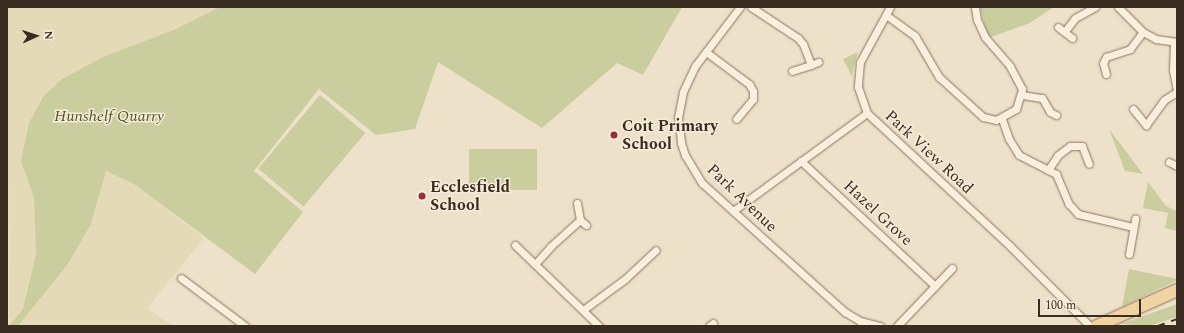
<!DOCTYPE html>
<style>
body{margin:0}
#map{position:relative;width:1184px;height:333px;overflow:hidden;background:#eee1c9;font-family:Spectral,serif}
div>[style]{position:absolute}
[style*='--x']{left:calc(var(--x)*1px);top:calc(var(--y)*1px);width:calc(var(--w)*1px);rotate:calc(var(--a)*1deg)}
.farmland>*{inset:0;background:#e4dab7}
.green>*{inset:0;background:#cacd9d;transform-origin:0 0}
.roads{filter:drop-shadow(0 0 1px #8b735e) drop-shadow(0 0 1px #8b735e)}
.street>*{height:7px;margin:-3.5px;padding:0 3.5px;transform-origin:3.5px;border-radius:3.5px;background:#f9efdd}
.primary>*{height:12px;margin:-6px;padding:0 6px;transform-origin:6px;border-radius:6px;background:#f0d3a3}
.rail>*{height:2px;margin-top:-1px;transform-origin:0;background:repeating-linear-gradient(90deg,#3b2c21 0 7px,transparent 0 14px)}
.dots>*{width:11px;height:11px;translate:-50% -50%;box-sizing:border-box;border:2px solid #f6ecd9;border-radius:50%}
span{translate:-50% -50%;white-space:nowrap;text-align:center;line-height:1.15;-webkit-text-stroke:3px #f6ecd9;paint-order:stroke}
.park-label{font-size:16px;color:#4e5728;font-style:italic}
.poi-label{font-size:16px;color:#3b2c21;font-weight:700}
.left{translate:0 -50%;text-align:left}
.street-label{font-size:16px;color:#3b2c21}
.frame{position:absolute;inset:0;border:8px solid #3b2c21;pointer-events:none}
.north{position:absolute;left:16px;top:16px;width:40px;height:40px;-webkit-text-stroke:3px #f6ecd9;paint-order:stroke;rotate:87deg;font-size:11px;font-weight:700;line-height:16px;text-align:center;color:#3b2c21}
.north::after{content:'';display:block;margin:auto;width:14px;height:18px;background:#3b2c21;clip-path:polygon(50% 0,100% 100%,50% 72%,0 100%)}
.scale{position:absolute;left:1038px;top:299px;width:103px;height:18px;box-sizing:border-box;border:2px solid #3b2c21;border-top:0;padding-left:5px;font-size:12px;line-height:14px;white-space:nowrap;color:#3b2c21;-webkit-text-stroke:3px #f6ecd9;paint-order:stroke}
</style>
<div id="map">
<div class="farmland">
<i style="clip-path:polygon(7px 7px,220px 7px,176px 29px,103px 57px,62px 79px,21px 161px,34px 198px,36px 254px,23px 309px,9px 326px)"></i>
<i style="clip-path:polygon(106px 171px,134px 184px,204px 238px,147px 308px,173px 326px,18px 326px,68px 264px,91px 224px)"></i>
</div>
<div class="green">
<i style="clip-path:polygon(220px 7px,682px 7px,643px 75px,617px 63px,542px 128px,438px 62px,415px 129px,376px 135px,319px 89px,254px 171px,303px 212px,255px 274px,134px 184px,106px 171px,91px 224px,68px 264px,18px 326px,9px 326px,23px 309px,36px 254px,34px 198px,21px 161px,29px 123px,43px 97px,62px 79px,103px 57px,176px 29px)"></i>
<i style="clip-path:polygon(980px 7px,1054px 7px,1030px 23px,991px 37px,986px 31px)"></i>
<i style="clip-path:polygon(858px 52px,855px 62px,852px 77px,843px 59px)"></i>
<i style="left:320px;top:95px;width:59px;height:96px;rotate:40deg"></i>
<i style="clip-path:polygon(1109px 129px,1143px 174px,1125px 171px)"></i>
<i style="left:469px;top:149px;width:68px;height:41px"></i>
<i style="clip-path:polygon(1148px 182px,1166px 206px,1176px 211px,1177px 231px,1165px 228px,1168px 213px,1143px 208px)"></i>
<i style="clip-path:polygon(1129px 269px,1177px 279px,1177px 280px,1122px 307px)"></i>
<i style="clip-path:polygon(1177px 304px,1177px 317px,1149px 326px,1121px 324px)"></i>
</div>
<div class="roads">
<div class="street">
<i style="--x:740;--y:7;--w:74;--a:127.3"></i>
<i style="--x:695;--y:66;--w:29;--a:115"></i>
<i style="--x:683;--y:92;--w:25;--a:101"></i>
<i style="--x:678;--y:117;--w:26;--a:83"></i>
<i style="--x:681;--y:143;--w:13;--a:72"></i>
<i style="--x:685;--y:155;--w:33;--a:59"></i>
<i style="--x:702;--y:183;--w:193;--a:42.1"></i>
<i style="--x:845;--y:312;--w:17;--a:31"></i>
<i style="--x:860;--y:321;--w:21;--a:14"></i>
<i style="--x:751;--y:7;--w:56;--a:33.4"></i>
<i style="--x:798;--y:38;--w:8;--a:50"></i>
<i style="--x:803;--y:44;--w:22;--a:69"></i>
<i style="--x:811;--y:65;--w:8;--a:-23"></i>
<i style="--x:890;--y:7;--w:63;--a:118.6"></i>
<i style="--x:860;--y:62;--w:25;--a:95"></i>
<i style="--x:858;--y:87;--w:28;--a:71"></i>
<i style="--x:867;--y:113;--w:195;--a:42.9"></i>
<i style="--x:1010;--y:246;--w:113;--a:45"></i>
<i style="--x:1118;--y:7;--w:35;--a:45"></i>
<i style="--x:1143;--y:32;--w:15;--a:28"></i>
<i style="--x:1156;--y:39;--w:21;--a:8"></i>
<i style="--x:886;--y:15;--w:36;--a:36"></i>
<i style="--x:915;--y:36;--w:48;--a:59.7"></i>
<i style="--x:939;--y:77;--w:59;--a:42.3"></i>
<i style="--x:983;--y:117;--w:13;--a:13"></i>
<i style="--x:996;--y:120;--w:23;--a:-29"></i>
<i style="--x:1016;--y:109;--w:21;--a:-73"></i>
<i style="--x:1022;--y:89;--w:26;--a:-118"></i>
<i style="--x:1010;--y:66;--w:38;--a:-131"></i>
<i style="--x:985;--y:37;--w:19;--a:-115"></i>
<i style="--x:977;--y:20;--w:13;--a:-99"></i>
<i style="--x:1058;--y:27;--w:18;--a:38"></i>
<i style="--x:1065;--y:31;--w:16;--a:-52"></i>
<i style="--x:1075;--y:18;--w:23;--a:-29"></i>
<i style="--x:1174;--y:42;--w:28;--a:92"></i>
<i style="--x:1173;--y:70;--w:20;--a:79"></i>
<i style="--x:706;--y:52;--w:54;--a:36.7"></i>
<i style="--x:749;--y:84;--w:8;--a:60"></i>
<i style="--x:753;--y:91;--w:8;--a:90"></i>
<i style="--x:753;--y:99;--w:26;--a:130"></i>
<i style="--x:792;--y:71;--w:20;--a:-18"></i>
<i style="--x:1106;--y:74;--w:11;--a:-105"></i>
<i style="--x:1103;--y:63;--w:7;--a:-63"></i>
<i style="--x:1106;--y:57;--w:25;--a:-18"></i>
<i style="--x:1130;--y:49;--w:21;--a:-53"></i>
<i style="--x:1022;--y:95;--w:20;--a:9"></i>
<i style="--x:1042;--y:98;--w:16;--a:60"></i>
<i style="--x:1050;--y:112;--w:7;--a:27"></i>
<i style="--x:1133;--y:109;--w:21;--a:51"></i>
<i style="--x:1146;--y:125;--w:31;--a:-54"></i>
<i style="--x:1164;--y:100;--w:15;--a:-32"></i>
<i style="--x:1002;--y:119;--w:21;--a:71"></i>
<i style="--x:1009;--y:139;--w:19;--a:58"></i>
<i style="--x:1019;--y:155;--w:42;--a:27.2"></i>
<i style="--x:1056;--y:174;--w:33;--a:67"></i>
<i style="--x:1069;--y:204;--w:13;--a:48"></i>
<i style="--x:1078;--y:214;--w:57;--a:13.3"></i>
<i style="--x:801;--y:161;--w:183;--a:43"></i>
<i style="--x:1169;--y:162;--w:9;--a:27"></i>
<i style="--x:1048;--y:170;--w:18;--a:-56"></i>
<i style="--x:1058;--y:155;--w:15;--a:-37"></i>
<i style="--x:1070;--y:146;--w:12;--a:0"></i>
<i style="--x:1082;--y:146;--w:19;--a:69"></i>
<i style="--x:577;--y:203;--w:17;--a:80"></i>
<i style="--x:733;--y:211;--w:166;--a:-36.2"></i>
<i style="--x:515;--y:245;--w:117;--a:44"></i>
<i style="--x:1129;--y:254;--w:36;--a:-80"></i>
<i style="--x:535;--y:264;--w:24;--a:-48"></i>
<i style="--x:551;--y:246;--w:39;--a:-42"></i>
<i style="--x:580;--y:220;--w:8;--a:40"></i>
<i style="--x:181;--y:278;--w:80;--a:36.9"></i>
<i style="--x:583;--y:310;--w:52;--a:-36.4"></i>
<i style="--x:625;--y:279;--w:42;--a:-43.1"></i>
<i style="--x:709;--y:326;--w:5;--a:-37"></i>
<i style="--x:897;--y:326;--w:80;--a:-46.5"></i>
</div>
<div class="primary">
<i style="--x:1097;--y:326;--w:88;--a:-24.2"></i>
</div>
</div>
<div class="rail">
<i style="--x:1158;--y:326;--w:20;--a:-20"></i>
</div>
<div class="dots">
<i style="left:614px;top:135px;background:#992f35"></i>
<i style="left:422px;top:196px;background:#992f35"></i>
</div>
<div class="park-label">
<span style="left:109px;top:116px">Hunshelf Quarry</span>
</div>
<div class="poi-label">
<span class="left" style="left:622px;top:135px">Coit Primary<br>School</span>
<span class="left" style="left:430px;top:196px">Ecclesfield<br>School</span>
</div>
<div class="street-label">
<span style="left:929px;top:152px;rotate:43deg">Park View Road</span>
<span style="left:742px;top:198px;rotate:44deg">Park Avenue</span>
<span style="left:878px;top:213px;rotate:43deg">Hazel Grove</span>
</div>
<div class="frame"></div>
<div class="north">N</div>
<div class="scale">100 m</div>
</div>
